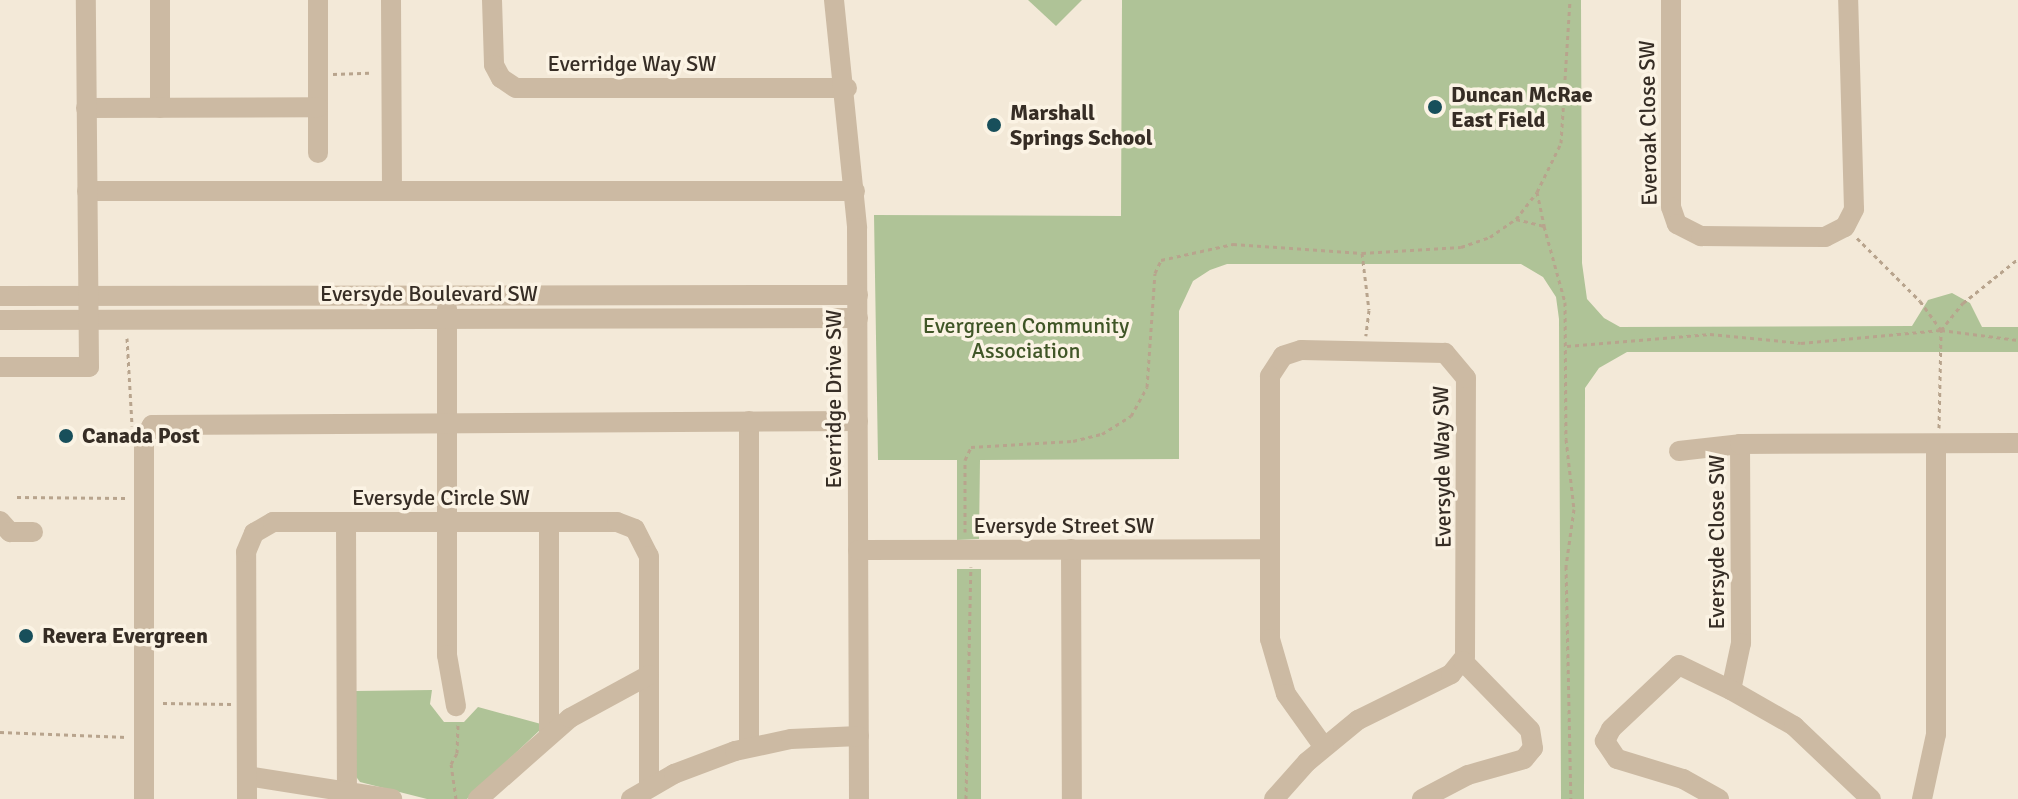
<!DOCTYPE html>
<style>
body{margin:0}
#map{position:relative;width:2018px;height:799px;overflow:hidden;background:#f3e9d8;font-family:Signika,sans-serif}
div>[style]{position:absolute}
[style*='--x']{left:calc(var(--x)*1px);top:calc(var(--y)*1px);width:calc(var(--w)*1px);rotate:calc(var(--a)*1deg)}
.green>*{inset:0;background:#afc397;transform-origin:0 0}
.path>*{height:3px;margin-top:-1.5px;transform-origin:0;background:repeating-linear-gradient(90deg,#b8a48d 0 4px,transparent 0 8px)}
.minor>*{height:20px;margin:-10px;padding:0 10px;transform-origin:10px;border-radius:10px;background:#ccbaa3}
.dots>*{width:22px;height:22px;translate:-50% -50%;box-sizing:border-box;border:4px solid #fbf3e4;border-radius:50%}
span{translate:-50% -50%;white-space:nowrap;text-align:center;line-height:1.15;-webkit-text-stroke:7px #fbf3e4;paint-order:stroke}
.street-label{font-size:22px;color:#362d25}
.poi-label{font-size:22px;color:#362d25;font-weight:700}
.left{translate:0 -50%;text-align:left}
.park-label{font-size:22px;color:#405627}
</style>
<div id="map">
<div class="green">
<i style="clip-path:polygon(1028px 0,1082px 0,1056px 26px)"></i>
<i style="clip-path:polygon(1122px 0,1581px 0,1582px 263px,1587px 299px,1604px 318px,1620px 327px,1912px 326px,1928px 300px,1952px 293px,1970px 303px,1982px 327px,2018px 327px,2018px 352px,1627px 352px,1599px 368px,1585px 388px,1584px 799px,1561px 799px,1559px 319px,1556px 297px,1543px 277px,1521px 264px,1227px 264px,1210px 270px,1193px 281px,1179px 311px,1179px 459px,980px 460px,979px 539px,957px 540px,957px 460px,878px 460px,874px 215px,1121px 216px)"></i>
<i style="left:957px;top:569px;width:24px;height:230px"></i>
<i style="clip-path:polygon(432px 690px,430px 704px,444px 722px,464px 722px,478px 707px,541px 724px,541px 729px,467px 799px,427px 799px,360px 782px,354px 774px,356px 691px)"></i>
</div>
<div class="path">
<i style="--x:333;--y:74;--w:36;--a:-2"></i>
<i style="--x:1537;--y:192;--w:35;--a:78"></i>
<i style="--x:1516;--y:219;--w:29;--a:14"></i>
<i style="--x:1544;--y:226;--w:79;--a:74.6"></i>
<i style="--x:1565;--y:302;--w:137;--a:89.6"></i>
<i style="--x:1566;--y:439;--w:70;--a:83.5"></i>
<i style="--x:1574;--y:509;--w:58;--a:98"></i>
<i style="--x:1566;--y:566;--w:233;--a:88.8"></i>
<i style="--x:1857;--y:238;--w:89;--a:45"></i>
<i style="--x:1920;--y:301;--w:36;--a:54"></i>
<i style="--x:1362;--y:253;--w:57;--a:83"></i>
<i style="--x:1369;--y:310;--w:26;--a:97"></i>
<i style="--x:127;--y:338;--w:88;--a:86.7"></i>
<i style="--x:1567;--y:346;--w:144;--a:-4.8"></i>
<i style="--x:1710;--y:334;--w:91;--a:5.6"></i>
<i style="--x:1801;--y:343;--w:141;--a:-5.3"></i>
<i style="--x:1941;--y:330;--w:78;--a:7.4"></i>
<i style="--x:1939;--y:428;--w:98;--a:-88.8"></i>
<i style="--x:1941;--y:330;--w:35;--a:-51"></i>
<i style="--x:1963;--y:303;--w:70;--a:-38.7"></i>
<i style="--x:17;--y:497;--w:108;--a:0.5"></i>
<i style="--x:965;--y:532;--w:72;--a:-90"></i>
<i style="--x:965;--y:460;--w:14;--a:-65"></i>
<i style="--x:971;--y:447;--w:102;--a:-3.4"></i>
<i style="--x:1073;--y:441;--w:30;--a:-14"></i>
<i style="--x:1102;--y:434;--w:34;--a:-32"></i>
<i style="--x:1131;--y:416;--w:33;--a:-61"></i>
<i style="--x:1147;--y:387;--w:114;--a:-86"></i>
<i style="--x:1155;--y:273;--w:14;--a:-65"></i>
<i style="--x:1161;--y:260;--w:74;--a:-12.5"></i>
<i style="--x:1233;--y:244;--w:129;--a:4"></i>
<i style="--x:1362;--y:253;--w:99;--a:-3.5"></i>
<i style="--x:1461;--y:247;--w:31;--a:-19"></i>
<i style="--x:1490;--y:237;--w:32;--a:-35"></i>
<i style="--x:1516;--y:219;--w:34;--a:-52"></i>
<i style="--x:1537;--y:192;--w:55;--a:-63.9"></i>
<i style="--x:1561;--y:143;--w:143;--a:-86.4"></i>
<i style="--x:163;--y:703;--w:68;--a:0.8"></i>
<i style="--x:0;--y:732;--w:127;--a:2.3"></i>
<i style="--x:456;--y:799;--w:35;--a:-98"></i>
<i style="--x:451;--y:764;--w:13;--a:-61"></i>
<i style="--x:457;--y:753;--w:31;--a:-88"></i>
<i style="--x:966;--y:799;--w:232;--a:-88.8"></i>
</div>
<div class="minor">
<i style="--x:160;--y:0;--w:108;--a:90"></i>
<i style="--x:318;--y:0;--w:153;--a:90"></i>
<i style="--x:391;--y:0;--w:191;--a:89.7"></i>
<i style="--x:492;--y:0;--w:65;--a:88.2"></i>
<i style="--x:494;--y:65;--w:15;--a:62"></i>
<i style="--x:501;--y:78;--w:18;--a:34"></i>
<i style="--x:516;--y:88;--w:331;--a:0"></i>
<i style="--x:834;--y:0;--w:229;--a:84.2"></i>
<i style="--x:857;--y:228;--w:571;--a:89.8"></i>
<i style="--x:1671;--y:0;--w:207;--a:90"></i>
<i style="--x:1671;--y:207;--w:18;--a:71"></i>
<i style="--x:1677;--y:224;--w:27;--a:27"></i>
<i style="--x:1701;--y:236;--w:124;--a:0.5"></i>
<i style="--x:1825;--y:237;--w:22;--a:-27"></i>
<i style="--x:1845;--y:227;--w:20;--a:-63"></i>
<i style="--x:1854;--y:209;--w:209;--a:-91.6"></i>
<i style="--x:86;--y:108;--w:232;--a:-0.2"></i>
<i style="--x:87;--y:191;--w:768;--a:0"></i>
<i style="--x:0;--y:296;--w:858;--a:-0.07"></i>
<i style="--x:447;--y:308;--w:347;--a:90"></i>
<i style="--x:447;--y:655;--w:52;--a:80"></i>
<i style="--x:0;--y:320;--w:858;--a:-0.13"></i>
<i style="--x:0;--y:367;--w:89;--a:0"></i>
<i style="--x:89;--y:367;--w:367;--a:-90.5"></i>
<i style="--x:749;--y:421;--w:326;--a:90"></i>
<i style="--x:1740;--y:444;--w:199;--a:89.7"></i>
<i style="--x:1741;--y:643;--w:48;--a:102"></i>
<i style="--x:1731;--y:690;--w:73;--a:29.7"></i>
<i style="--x:1794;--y:726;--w:106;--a:43.5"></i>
<i style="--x:1679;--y:451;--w:61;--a:-6.5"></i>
<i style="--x:1740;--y:444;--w:278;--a:-0.2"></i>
<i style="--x:0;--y:521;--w:15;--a:48"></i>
<i style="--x:10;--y:532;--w:23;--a:0"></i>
<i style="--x:346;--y:522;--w:267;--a:89.8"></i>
<i style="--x:549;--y:522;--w:212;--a:90"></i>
<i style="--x:1071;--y:549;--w:250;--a:89.8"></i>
<i style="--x:858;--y:550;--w:411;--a:-0.1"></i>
<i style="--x:247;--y:776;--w:147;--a:9"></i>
<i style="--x:144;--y:799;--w:360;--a:-90"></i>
<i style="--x:144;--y:439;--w:16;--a:-60"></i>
<i style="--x:152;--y:425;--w:706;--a:-0.32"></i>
<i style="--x:247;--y:799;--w:247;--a:-90.2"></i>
<i style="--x:246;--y:552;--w:21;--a:-67"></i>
<i style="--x:254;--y:533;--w:22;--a:-30"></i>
<i style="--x:273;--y:522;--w:344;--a:0"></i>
<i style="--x:617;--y:522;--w:19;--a:21"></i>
<i style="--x:635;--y:529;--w:30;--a:63"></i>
<i style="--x:649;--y:556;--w:231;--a:90"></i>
<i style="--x:478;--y:799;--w:123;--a:-41.4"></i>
<i style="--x:570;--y:718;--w:90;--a:-28.6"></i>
<i style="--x:631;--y:799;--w:50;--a:-30.2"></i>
<i style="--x:674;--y:774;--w:65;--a:-20.7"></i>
<i style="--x:735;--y:751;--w:57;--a:-12.1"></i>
<i style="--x:791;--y:739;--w:68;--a:-2.5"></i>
<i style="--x:1274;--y:799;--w:50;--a:-48.3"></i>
<i style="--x:1307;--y:762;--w:66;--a:-39.5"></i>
<i style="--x:1358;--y:720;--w:104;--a:-26.3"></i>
<i style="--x:1451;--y:674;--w:22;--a:-51"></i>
<i style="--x:1465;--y:657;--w:279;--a:-89.8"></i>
<i style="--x:1466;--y:378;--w:33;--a:-130"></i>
<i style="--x:1445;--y:353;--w:144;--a:-178.8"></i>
<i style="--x:1301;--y:350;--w:19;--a:162"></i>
<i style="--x:1283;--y:356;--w:24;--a:123"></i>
<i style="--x:1270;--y:376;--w:263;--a:90"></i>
<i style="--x:1270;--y:639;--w:57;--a:73.8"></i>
<i style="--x:1286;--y:694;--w:65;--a:54.4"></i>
<i style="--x:1422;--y:799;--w:52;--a:-27.6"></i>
<i style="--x:1468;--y:775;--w:58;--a:-15.9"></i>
<i style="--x:1524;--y:759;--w:14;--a:-51"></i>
<i style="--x:1533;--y:748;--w:18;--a:-99"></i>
<i style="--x:1530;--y:730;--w:96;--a:-134.2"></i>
<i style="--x:1719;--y:799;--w:41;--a:-150.9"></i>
<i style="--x:1683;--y:779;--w:69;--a:-163.1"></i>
<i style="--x:1617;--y:759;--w:22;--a:-124"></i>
<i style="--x:1605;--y:741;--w:13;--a:-63"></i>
<i style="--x:1611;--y:729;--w:93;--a:-43.3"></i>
<i style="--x:1679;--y:665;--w:58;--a:25.7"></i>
<i style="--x:1922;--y:799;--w:66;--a:-77.8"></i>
<i style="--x:1936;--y:734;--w:290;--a:-90"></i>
</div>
<div class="dots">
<i style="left:1435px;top:107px;background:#184f5b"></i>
<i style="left:994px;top:125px;background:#184f5b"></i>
<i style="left:66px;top:436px;background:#184f5b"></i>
<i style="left:26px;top:636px;background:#184f5b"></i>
</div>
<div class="street-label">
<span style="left:632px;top:64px">Everridge Way SW</span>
<span style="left:1648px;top:123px;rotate:-91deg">Everoak Close SW</span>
<span style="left:429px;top:294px">Eversyde Boulevard SW</span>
<span style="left:834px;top:399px;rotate:-90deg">Everridge Drive SW</span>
<span style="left:1442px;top:467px;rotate:-91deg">Eversyde Way SW</span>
<span style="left:441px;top:498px">Eversyde Circle SW</span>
<span style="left:1064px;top:526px">Eversyde Street SW</span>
<span style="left:1717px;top:542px;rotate:-90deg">Eversyde Close SW</span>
</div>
<div class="poi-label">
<span class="left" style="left:1451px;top:107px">Duncan McRae<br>East Field</span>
<span class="left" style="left:1010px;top:125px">Marshall<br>Springs School</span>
<span class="left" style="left:82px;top:436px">Canada Post</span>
<span class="left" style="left:42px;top:636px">Revera Evergreen</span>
</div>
<div class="park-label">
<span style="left:1026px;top:338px">Evergreen Community<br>Association</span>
</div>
</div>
